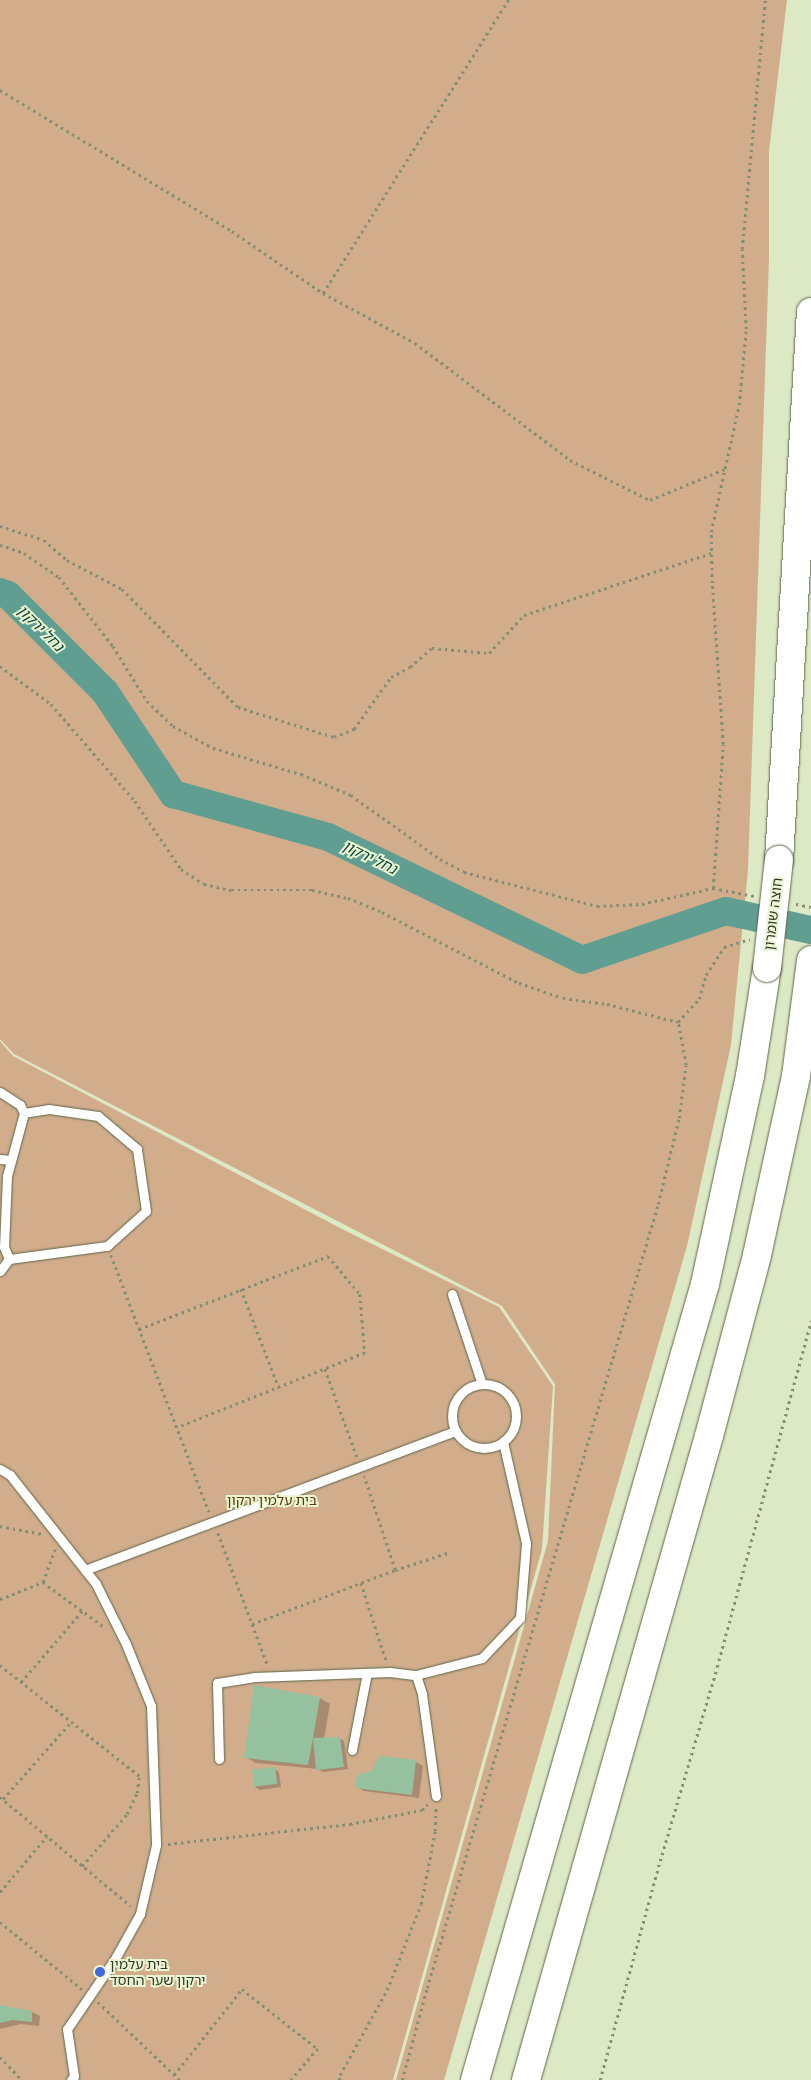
<!DOCTYPE html>
<meta charset="utf-8">
<style>
body{margin:0}
#map{position:relative;width:811px;height:2080px;overflow:hidden;background:#dde8c5;font-family:"Titillium Web","Noto Sans Hebrew",sans-serif}
div>[style]{position:absolute}
[style*='--x']{left:calc(var(--x)*1px);top:calc(var(--y)*1px);width:calc(var(--w)*1px);rotate:calc(var(--a)*1deg)}
.green>*{inset:0;background:#d2ad8c}
.shadow>*{inset:0;background:#0003}
.river>*{height:28px;margin:-14px;padding:0 14px;transform-origin:14px;border-radius:14px;background:#609e92}
.building>*{inset:0;background:#95c19e;transform-origin:0 0}
.path>*{height:2.5px;margin-top:-1.25px;transform-origin:0;background:repeating-linear-gradient(90deg,#858d74 0 2.5px,transparent 0 6.5px)}
.roads{filter:drop-shadow(0 0 1px #5e6748) drop-shadow(0 0 1px #5e6748)}
.service>*{height:9px;margin:-4.5px;padding:0 4.5px;transform-origin:4.5px;border-radius:4.5px;background:#fff}
.service>.ring{margin:-4.5px;padding:0;box-sizing:content-box;background:none;border:9px solid #fff;border-radius:50%}
.motorway>*{height:28px;margin:-14px;padding:0 14px;transform-origin:14px;border-radius:14px;background:#fff}
.bridges{filter:drop-shadow(0 0 1px #5e6748) drop-shadow(0 0 1px #5e6748)}
.motorway-bridge>*{height:28px;margin:-14px;padding:0 14px;transform-origin:14px;border-radius:14px;background:#fff}
.dots>*{width:14px;height:14px;translate:-50% -50%;box-sizing:border-box;border:2px solid #eaf6d2;border-radius:50%}
span{translate:-50% -50%;white-space:nowrap;text-align:center;line-height:1.15;-webkit-text-stroke:4px #eaf6d2;paint-order:stroke}
.street-label{font-size:14px;color:#33382a}
.park-label{font-size:14px;color:#5f390d}
.poi-label{font-size:14px;color:#33382a}
.left{translate:0 -50%;text-align:left}
.water-label{font-size:15px;color:#0d453d;font-style:italic}
</style>
<div id="map">
<div class="green">
<i style="clip-path:polygon(0 0,787px 0,769px 151px,769px 259px,748px 870px,731px 1045px,687px 1246px,444px 2080px,396px 2080px,548px 1541px,555px 1384px,502px 1306px,14px 1054px,0 1039px)"></i>
<i style="clip-path:polygon(0 1041px,13px 1056px,344px 1230px,499px 1307px,553px 1386px,542px 1549px,393px 2080px,0 2080px)"></i>
</div>
<div class="shadow">
<i style="clip-path:polygon(255px 1687px,320px 1698px,330px 1704px,324px 1739px,339px 1738px,344px 1741px,348px 1769px,323px 1772px,318px 1769px,256px 1763px,245px 1757px)"></i>
<i style="clip-path:polygon(416px 1762px,423px 1766px,419px 1798px,364px 1791px,356px 1787px)"></i>
<i style="clip-path:polygon(274px 1769px,279px 1772px,281px 1787px,260px 1790px,255px 1787px)"></i>
<i style="clip-path:polygon(0 2007px,32px 2012px,40px 2016px,39px 2026px,21px 2024px,0 2029px)"></i>
</div>
<div class="river">
<i style="--x:0;--y:592;--w:9;--a:21"></i>
<i style="--x:8;--y:595;--w:137;--a:45"></i>
<i style="--x:105;--y:692;--w:123;--a:56.3"></i>
<i style="--x:173;--y:794;--w:161;--a:15.5"></i>
<i style="--x:328;--y:837;--w:282;--a:25.8"></i>
<i style="--x:582;--y:960;--w:152;--a:-18.8"></i>
<i style="--x:726;--y:911;--w:87;--a:12.6"></i>
</div>
<div class="building">
<i style="clip-path:polygon(254px 1685px,320px 1697px,313px 1738px,340px 1737px,344px 1767px,316px 1770px,313px 1738px,308px 1765px,244px 1758px)"></i>
<i style="clip-path:polygon(380px 1756px,416px 1760px,412px 1795px,355px 1788px,357px 1775px,371px 1771px)"></i>
<i style="left:275px;top:1767px;width:17px;height:23px;rotate:83deg"></i>
<i style="clip-path:polygon(0 2005px,32px 2011px,32px 2022px,12px 2020px,0 2023px)"></i>
</div>
<div class="path">
<i style="--x:0;--y:90;--w:271;--a:31.3"></i>
<i style="--x:232;--y:231;--w:110;--a:34.3"></i>
<i style="--x:323;--y:293;--w:105;--a:28.5"></i>
<i style="--x:415;--y:343;--w:194;--a:37"></i>
<i style="--x:570;--y:460;--w:89;--a:26.6"></i>
<i style="--x:650;--y:500;--w:81;--a:-22.5"></i>
<i style="--x:323;--y:293;--w:347;--a:-57.7"></i>
<i style="--x:0;--y:526;--w:46;--a:17.7"></i>
<i style="--x:44;--y:540;--w:30;--a:41"></i>
<i style="--x:67;--y:560;--w:62;--a:27.8"></i>
<i style="--x:122;--y:589;--w:165;--a:45.5"></i>
<i style="--x:238;--y:707;--w:101;--a:17.4"></i>
<i style="--x:334;--y:737;--w:22;--a:-22"></i>
<i style="--x:354;--y:729;--w:64;--a:-54.6"></i>
<i style="--x:391;--y:677;--w:21;--a:-28"></i>
<i style="--x:410;--y:667;--w:29;--a:-41"></i>
<i style="--x:432;--y:648;--w:57;--a:5"></i>
<i style="--x:489;--y:653;--w:52;--a:-47.4"></i>
<i style="--x:524;--y:615;--w:197;--a:-18.3"></i>
<i style="--x:0;--y:545;--w:25;--a:18"></i>
<i style="--x:24;--y:553;--w:42;--a:34.4"></i>
<i style="--x:59;--y:577;--w:88;--a:52"></i>
<i style="--x:113;--y:646;--w:65;--a:58.3"></i>
<i style="--x:147;--y:701;--w:36;--a:44"></i>
<i style="--x:173;--y:726;--w:46;--a:28.8"></i>
<i style="--x:213;--y:748;--w:92;--a:16.5"></i>
<i style="--x:301;--y:774;--w:54;--a:22.8"></i>
<i style="--x:351;--y:795;--w:110;--a:35.7"></i>
<i style="--x:440;--y:859;--w:27;--a:28"></i>
<i style="--x:464;--y:872;--w:137;--a:14.3"></i>
<i style="--x:597;--y:906;--w:45;--a:-2.5"></i>
<i style="--x:642;--y:904;--w:73;--a:-12.7"></i>
<i style="--x:713;--y:888;--w:42;--a:11"></i>
<i style="--x:0;--y:666;--w:64;--a:36.7"></i>
<i style="--x:51;--y:704;--w:128;--a:49.1"></i>
<i style="--x:135;--y:801;--w:82;--a:55.9"></i>
<i style="--x:181;--y:869;--w:27;--a:33"></i>
<i style="--x:204;--y:884;--w:28;--a:13"></i>
<i style="--x:231;--y:890;--w:81;--a:0"></i>
<i style="--x:312;--y:890;--w:37;--a:13"></i>
<i style="--x:348;--y:898;--w:37;--a:22"></i>
<i style="--x:382;--y:912;--w:154;--a:27.4"></i>
<i style="--x:519;--y:983;--w:46;--a:18.8"></i>
<i style="--x:563;--y:998;--w:44;--a:7.8"></i>
<i style="--x:607;--y:1004;--w:73;--a:14.2"></i>
<i style="--x:713;--y:888;--w:144;--a:-86"></i>
<i style="--x:723;--y:744;--w:161;--a:-93.9"></i>
<i style="--x:712;--y:583;--w:51;--a:-91.1"></i>
<i style="--x:711;--y:532;--w:130;--a:-77.6"></i>
<i style="--x:739;--y:405;--w:76;--a:-84.7"></i>
<i style="--x:746;--y:329;--w:80;--a:-92.9"></i>
<i style="--x:742;--y:249;--w:250;--a:-84.7"></i>
<i style="--x:796;--y:904;--w:15;--a:11"></i>
<i style="--x:111;--y:1255;--w:275;--a:69.1"></i>
<i style="--x:241;--y:1289;--w:106;--a:69"></i>
<i style="--x:139;--y:1329;--w:203;--a:-21.1"></i>
<i style="--x:328;--y:1256;--w:50;--a:49.9"></i>
<i style="--x:360;--y:1294;--w:59;--a:85.2"></i>
<i style="--x:365;--y:1353;--w:202;--a:158.3"></i>
<i style="--x:325;--y:1369;--w:94;--a:70"></i>
<i style="--x:0;--y:1526;--w:43;--a:10.8"></i>
<i style="--x:218;--y:1533;--w:142;--a:69.4"></i>
<i style="--x:395;--y:1570;--w:58;--a:-18.1"></i>
<i style="--x:43;--y:1582;--w:76;--a:36.4"></i>
<i style="--x:361;--y:1583;--w:81;--a:72"></i>
<i style="--x:0;--y:1599;--w:46;--a:-21.6"></i>
<i style="--x:43;--y:1582;--w:35;--a:-70"></i>
<i style="--x:252;--y:1624;--w:153;--a:-20.7"></i>
<i style="--x:395;--y:1570;--w:99;--a:-108.3"></i>
<i style="--x:0;--y:1665;--w:180;--a:38.5"></i>
<i style="--x:21;--y:1682;--w:94;--a:-49.3"></i>
<i style="--x:0;--y:1797;--w:170;--a:39.8"></i>
<i style="--x:3;--y:1799;--w:103;--a:-48.6"></i>
<i style="--x:168;--y:1844;--w:183;--a:-6.3"></i>
<i style="--x:350;--y:1824;--w:73;--a:-11"></i>
<i style="--x:422;--y:1810;--w:8;--a:-45"></i>
<i style="--x:82;--y:1866;--w:69;--a:-49.1"></i>
<i style="--x:127;--y:1814;--w:23;--a:-65"></i>
<i style="--x:137;--y:1793;--w:17;--a:-83"></i>
<i style="--x:0;--y:1892;--w:73;--a:-50"></i>
<i style="--x:0;--y:1922;--w:106;--a:39.3"></i>
<i style="--x:98;--y:2002;--w:113;--a:43.6"></i>
<i style="--x:0;--y:2057;--w:32;--a:46"></i>
<i style="--x:174;--y:2075;--w:110;--a:-51.7"></i>
<i style="--x:242;--y:1989;--w:97;--a:38.3"></i>
<i style="--x:318;--y:2049;--w:41;--a:131.1"></i>
<i style="--x:339;--y:2080;--w:5;--a:-79"></i>
<i style="--x:340;--y:2075;--w:97;--a:-61.1"></i>
<i style="--x:387;--y:1990;--w:92;--a:-68.4"></i>
<i style="--x:421;--y:1904;--w:74;--a:-79.1"></i>
<i style="--x:435;--y:1831;--w:24;--a:-88"></i>
<i style="--x:402;--y:2080;--w:95;--a:-74.8"></i>
<i style="--x:427;--y:1988;--w:817;--a:-73.58"></i>
<i style="--x:658;--y:1204;--w:89;--a:-76.3"></i>
<i style="--x:679;--y:1118;--w:53;--a:-82.5"></i>
<i style="--x:686;--y:1065;--w:44;--a:-100.5"></i>
<i style="--x:678;--y:1022;--w:31;--a:-48"></i>
<i style="--x:699;--y:999;--w:25;--a:-74"></i>
<i style="--x:706;--y:975;--w:33;--a:-57"></i>
<i style="--x:724;--y:947;--w:27;--a:-17"></i>
<i style="--x:600;--y:2080;--w:227;--a:-74.7"></i>
<i style="--x:660;--y:1861;--w:202;--a:-73.6"></i>
<i style="--x:717;--y:1667;--w:359;--a:-74.8"></i>
</div>
<div class="roads">
<div class="service">
<i style="--x:0;--y:1092;--w:24;--a:33"></i>
<i style="--x:20;--y:1105;--w:9;--a:63"></i>
<i style="--x:0;--y:1159;--w:11;--a:5"></i>
<i style="--x:0;--y:1271;--w:15;--a:-53"></i>
<i style="--x:9;--y:1259;--w:99;--a:-7.6"></i>
<i style="--x:107;--y:1246;--w:52;--a:-41.9"></i>
<i style="--x:146;--y:1211;--w:63;--a:-98.3"></i>
<i style="--x:137;--y:1149;--w:51;--a:-139.8"></i>
<i style="--x:98;--y:1116;--w:49;--a:-171.9"></i>
<i style="--x:49;--y:1109;--w:25;--a:171"></i>
<i style="--x:24;--y:1113;--w:65;--a:105.1"></i>
<i style="--x:7;--y:1176;--w:71;--a:92.4"></i>
<i style="--x:4;--y:1247;--w:13;--a:67"></i>
<i style="--x:452;--y:1294;--w:95;--a:71.6"></i>
<i class="ring" style="left:452px;top:1384px;width:55px;height:55px"></i>
<i style="--x:0;--y:1469;--w:12;--a:31"></i>
<i style="--x:10;--y:1475;--w:139;--a:51.7"></i>
<i style="--x:96;--y:1584;--w:67;--a:63.4"></i>
<i style="--x:126;--y:1644;--w:67;--a:68"></i>
<i style="--x:151;--y:1706;--w:139;--a:87.9"></i>
<i style="--x:156;--y:1845;--w:71;--a:103.1"></i>
<i style="--x:140;--y:1914;--w:49;--a:119.2"></i>
<i style="--x:116;--y:1957;--w:87;--a:124.2"></i>
<i style="--x:67;--y:2029;--w:48;--a:81.5"></i>
<i style="--x:74;--y:2076;--w:5;--a:127"></i>
<i style="--x:85;--y:1570;--w:395;--a:-20.6"></i>
<i style="--x:416;--y:1675;--w:20;--a:72"></i>
<i style="--x:422;--y:1694;--w:103;--a:82.2"></i>
<i style="--x:352;--y:1750;--w:78;--a:-79"></i>
<i style="--x:219;--y:1759;--w:76;--a:-91.5"></i>
<i style="--x:217;--y:1683;--w:37;--a:-9"></i>
<i style="--x:254;--y:1677;--w:136;--a:-2.1"></i>
<i style="--x:390;--y:1672;--w:26;--a:7"></i>
<i style="--x:416;--y:1675;--w:68;--a:-14.4"></i>
<i style="--x:482;--y:1658;--w:55;--a:-46.5"></i>
<i style="--x:520;--y:1618;--w:75;--a:-85.4"></i>
<i style="--x:526;--y:1543;--w:104;--a:-102.8"></i>
</div>
<div class="motorway">
<i style="--x:779;--y:860;--w:549;--a:-86.66"></i>
<i style="--x:475;--y:2080;--w:829;--a:-73.88"></i>
<i style="--x:705;--y:1284;--w:213;--a:-77.8"></i>
<i style="--x:750;--y:1076;--w:109;--a:-81.1"></i>
<i style="--x:526;--y:2080;--w:669;--a:-74.14"></i>
<i style="--x:709;--y:1436;--w:187;--a:-75.1"></i>
<i style="--x:757;--y:1255;--w:183;--a:-77.7"></i>
<i style="--x:796;--y:1076;--w:117;--a:-82.6"></i>
</div>
</div>
<div class="bridges">
<div class="motorway-bridge">
<i style="--x:767;--y:968;--w:109;--a:-83.7"></i>
</div>
</div>
<div class="dots">
<i style="left:100px;top:1972px;background:#4368db"></i>
</div>
<div class="street-label">
<span style="left:773px;top:914px;rotate:-83deg">חוצה שומרון</span>
</div>
<div class="park-label">
<span style="left:272px;top:1500px">בית עלמין ירקון</span>
</div>
<div class="poi-label">
<span class="left" style="left:110px;top:1972px">בית עלמין<br>ירקון שער החסד</span>
</div>
<div class="water-label">
<span style="left:41px;top:628px;rotate:45deg">נחל ירקון</span>
<span style="left:370px;top:857px;rotate:26deg">נחל ירקון</span>
</div>
</div>
